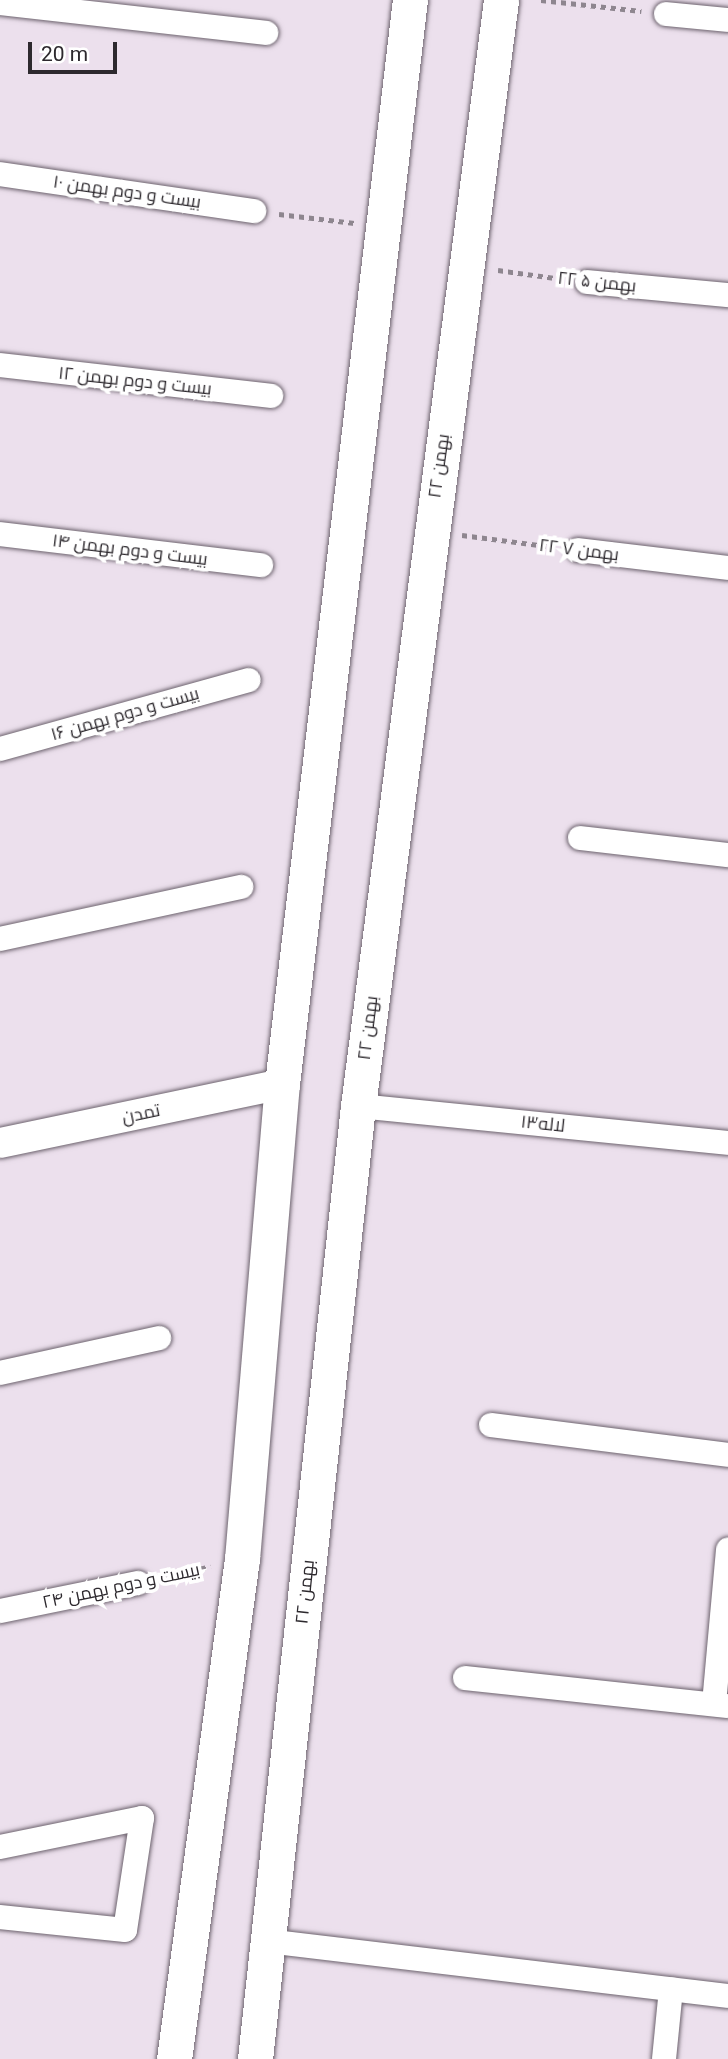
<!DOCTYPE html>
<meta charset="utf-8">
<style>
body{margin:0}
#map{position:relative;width:728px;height:2059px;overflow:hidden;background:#ece0ed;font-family:Roboto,Cairo,sans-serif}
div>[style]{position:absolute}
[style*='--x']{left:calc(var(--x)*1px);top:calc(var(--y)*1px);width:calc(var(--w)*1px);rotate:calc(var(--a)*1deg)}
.path>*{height:4.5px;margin-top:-2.25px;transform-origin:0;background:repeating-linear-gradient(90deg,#8e868f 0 5px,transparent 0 10px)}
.roads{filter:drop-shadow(0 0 2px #6d636e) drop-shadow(0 0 2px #6d636e)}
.minor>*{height:24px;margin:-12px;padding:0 12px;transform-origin:12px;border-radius:12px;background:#fff}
.tertiary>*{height:30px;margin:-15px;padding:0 15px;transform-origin:15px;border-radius:15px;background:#fff}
.secondary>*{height:35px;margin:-17.5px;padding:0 17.5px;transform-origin:17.5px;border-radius:17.5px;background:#fff}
span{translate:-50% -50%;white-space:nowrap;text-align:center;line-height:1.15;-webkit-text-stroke:7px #fff;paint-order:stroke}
.street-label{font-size:18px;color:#2d292e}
.scale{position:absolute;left:28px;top:42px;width:89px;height:32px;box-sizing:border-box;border:4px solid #2d292e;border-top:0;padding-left:9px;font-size:21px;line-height:24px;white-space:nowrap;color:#2d292e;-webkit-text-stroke:5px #fff;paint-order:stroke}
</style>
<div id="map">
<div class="path">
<i style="--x:541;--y:0;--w:101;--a:6.3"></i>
<i style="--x:279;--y:214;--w:76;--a:6.8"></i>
<i style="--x:498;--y:270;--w:65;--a:8"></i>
<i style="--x:462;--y:535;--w:93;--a:7.4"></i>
<i style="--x:162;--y:1578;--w:50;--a:-13.8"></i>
</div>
<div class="roads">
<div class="minor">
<i style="--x:0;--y:3;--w:268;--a:6.4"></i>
<i style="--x:666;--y:14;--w:62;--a:5.5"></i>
<i style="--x:0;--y:174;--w:257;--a:8.3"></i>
<i style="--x:587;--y:282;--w:142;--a:5.3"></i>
<i style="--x:0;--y:365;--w:273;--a:6.5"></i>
<i style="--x:0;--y:534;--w:263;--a:6.8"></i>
<i style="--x:578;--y:550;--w:151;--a:6.8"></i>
<i style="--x:0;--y:749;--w:258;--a:-15.5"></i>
<i style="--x:580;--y:838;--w:149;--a:6.6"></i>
<i style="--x:0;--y:939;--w:247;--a:-12.2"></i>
<i style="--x:358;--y:1106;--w:372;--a:5.7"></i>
<i style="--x:0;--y:1373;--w:163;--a:-12.4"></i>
<i style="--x:491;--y:1425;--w:239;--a:7.2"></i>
<i style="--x:0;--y:1611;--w:141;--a:-11.5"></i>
<i style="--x:465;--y:1678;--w:264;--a:6.1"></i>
<i style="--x:714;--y:1704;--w:155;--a:-84.8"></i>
<i style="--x:0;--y:1847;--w:145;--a:-11.5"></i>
<i style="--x:142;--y:1818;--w:113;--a:98.6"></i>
<i style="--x:125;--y:1930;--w:126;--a:-174.1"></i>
<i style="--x:267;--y:1941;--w:464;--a:6.8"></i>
<i style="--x:664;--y:2059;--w:70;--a:-84.3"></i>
</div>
<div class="tertiary">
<i style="--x:0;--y:1143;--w:288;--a:-11.8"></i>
</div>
<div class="secondary">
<i style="--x:174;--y:2059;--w:505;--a:-82.26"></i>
<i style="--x:242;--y:1559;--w:477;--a:-85.2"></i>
<i style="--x:282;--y:1084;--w:1092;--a:-83.27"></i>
<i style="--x:255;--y:2059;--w:959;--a:-83.83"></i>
<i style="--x:358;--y:1106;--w:1115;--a:-82.63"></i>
</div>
</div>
<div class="street-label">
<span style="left:127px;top:192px;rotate:8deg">بیست و دوم بهمن ۱۰</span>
<span style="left:597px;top:282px;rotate:6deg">۲۲ بهمن ۵</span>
<span style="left:135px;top:381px;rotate:6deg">بیست و دوم بهمن ۱۲</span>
<span style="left:439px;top:466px;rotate:-82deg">۲۲ بهمن</span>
<span style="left:130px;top:550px;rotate:7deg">بیست و دوم بهمن ۱۴</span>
<span style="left:579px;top:550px;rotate:7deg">۲۲ بهمن ۷</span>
<span style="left:125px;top:714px;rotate:-16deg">بیست و دوم بهمن ۱۶</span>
<span style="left:368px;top:1028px;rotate:-83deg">۲۲ بهمن</span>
<span style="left:141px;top:1114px;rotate:-12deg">تمدن</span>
<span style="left:543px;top:1124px;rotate:6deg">لاله۱۳</span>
<span style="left:121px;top:1586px;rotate:-12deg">بیست و دوم بهمن ۲۴</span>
<span style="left:305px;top:1592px;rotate:-84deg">۲۲ بهمن</span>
</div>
<div class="scale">20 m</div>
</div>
